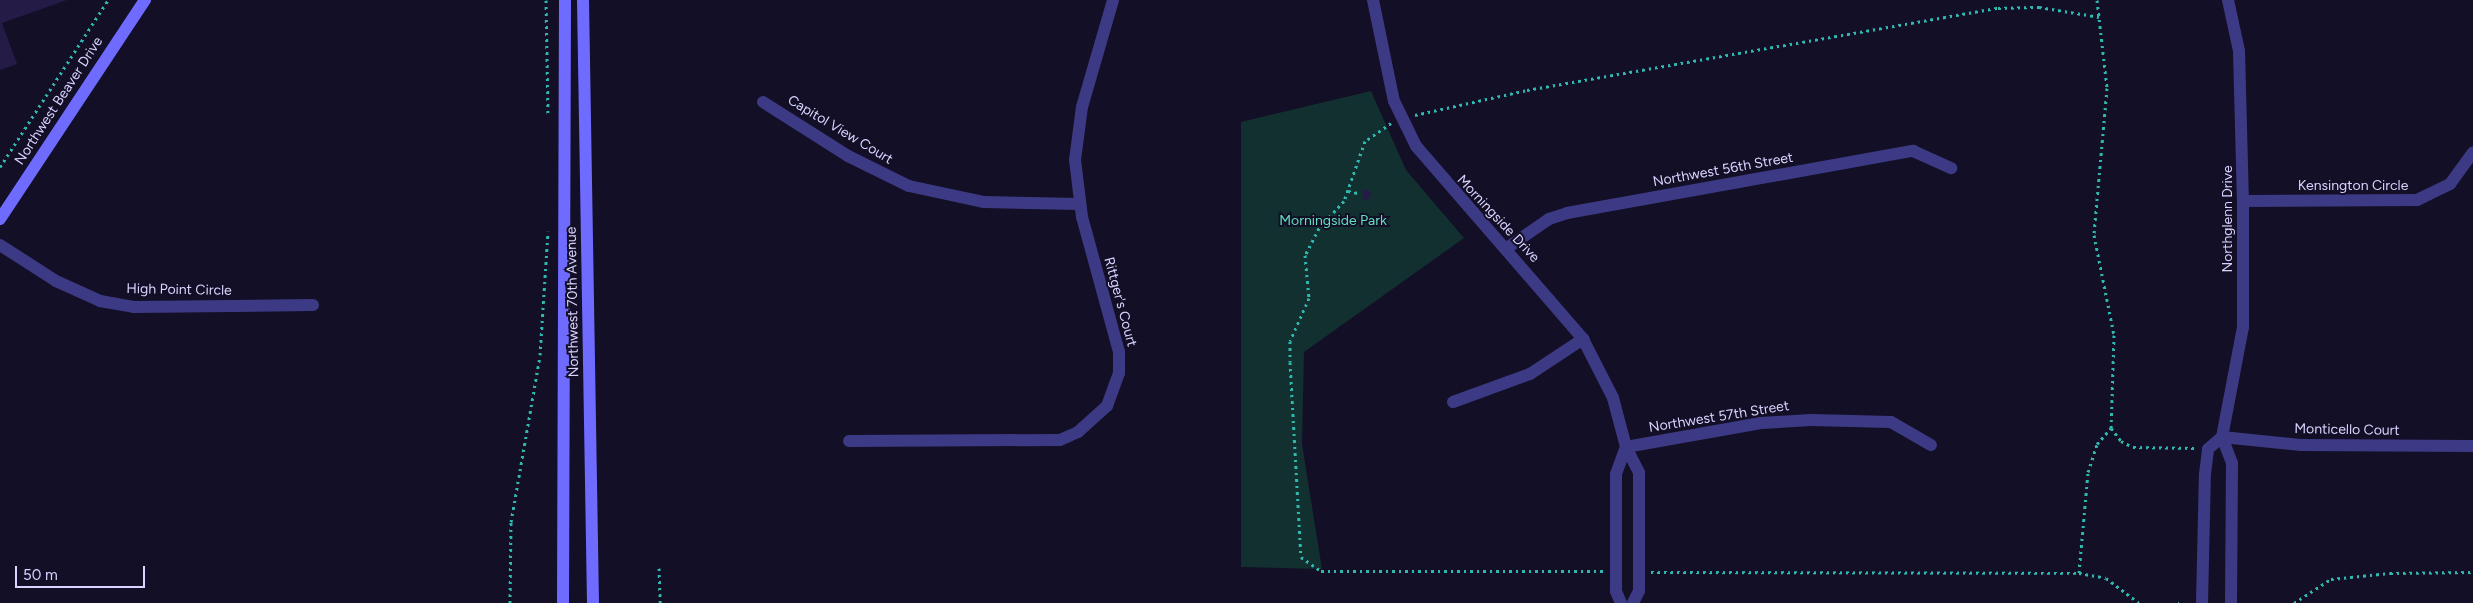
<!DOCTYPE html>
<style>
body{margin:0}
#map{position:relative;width:2473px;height:603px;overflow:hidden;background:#130f26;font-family:Figtree,sans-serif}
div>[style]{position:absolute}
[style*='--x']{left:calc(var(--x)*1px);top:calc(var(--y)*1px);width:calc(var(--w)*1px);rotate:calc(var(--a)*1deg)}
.green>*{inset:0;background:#12302f}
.building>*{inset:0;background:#241b47}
.path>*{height:3px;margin-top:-1.5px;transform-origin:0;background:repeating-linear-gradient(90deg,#2fb8b0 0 2.5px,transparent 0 6.5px)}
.street>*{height:12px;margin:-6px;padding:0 6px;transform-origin:6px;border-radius:6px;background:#3d3a85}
.secondary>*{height:12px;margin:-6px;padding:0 6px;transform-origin:6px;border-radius:6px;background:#6f6bff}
span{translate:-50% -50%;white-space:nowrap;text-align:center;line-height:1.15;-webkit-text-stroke:4px #130f26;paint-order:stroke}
.street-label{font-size:14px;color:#d9d4ff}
.park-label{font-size:14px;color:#5fe0c0}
.scale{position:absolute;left:15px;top:566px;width:130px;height:22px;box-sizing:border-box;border:2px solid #d9d4ff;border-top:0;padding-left:6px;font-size:15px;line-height:18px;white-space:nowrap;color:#d9d4ff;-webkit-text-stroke:4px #130f26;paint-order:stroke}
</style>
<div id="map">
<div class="green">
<i style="clip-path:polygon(1371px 91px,1406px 170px,1464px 238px,1304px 352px,1302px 444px,1322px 569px,1241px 567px,1241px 122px)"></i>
</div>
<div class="building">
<i style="clip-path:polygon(0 0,67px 0,2px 23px,17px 64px,0 70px)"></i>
<i style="clip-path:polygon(1368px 190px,1372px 195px,1364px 202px,1362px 191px)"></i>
</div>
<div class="path">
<i style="--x:546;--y:0;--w:115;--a:89"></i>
<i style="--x:2097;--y:0;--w:89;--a:83.5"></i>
<i style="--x:2107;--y:88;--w:148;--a:95.1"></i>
<i style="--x:2094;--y:235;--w:102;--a:78.7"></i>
<i style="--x:2114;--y:335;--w:93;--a:91.8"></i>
<i style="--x:2111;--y:428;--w:16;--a:52"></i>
<i style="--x:2121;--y:441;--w:13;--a:27"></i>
<i style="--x:2133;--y:447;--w:62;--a:0.9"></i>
<i style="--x:1415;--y:115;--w:115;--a:-12.6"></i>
<i style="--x:1527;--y:90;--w:478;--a:-9.9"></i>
<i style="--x:1998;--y:8;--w:41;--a:-1.4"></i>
<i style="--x:2039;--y:7;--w:62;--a:9.3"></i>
<i style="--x:1391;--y:123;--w:32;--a:145"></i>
<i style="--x:1365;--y:141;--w:64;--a:109.3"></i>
<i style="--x:1344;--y:201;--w:37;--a:133"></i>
<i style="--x:1319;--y:228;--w:30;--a:117"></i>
<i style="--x:1305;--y:255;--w:43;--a:84.7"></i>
<i style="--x:1309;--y:298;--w:47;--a:113.8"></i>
<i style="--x:1290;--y:341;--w:21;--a:90"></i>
<i style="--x:1290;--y:362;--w:195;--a:86.8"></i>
<i style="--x:1301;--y:557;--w:24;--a:35"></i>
<i style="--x:1321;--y:571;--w:282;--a:0"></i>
<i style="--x:0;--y:167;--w:199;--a:-57.1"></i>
<i style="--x:1348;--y:191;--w:10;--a:11"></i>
<i style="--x:659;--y:568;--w:35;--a:88"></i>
<i style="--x:1651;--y:572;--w:428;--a:0.1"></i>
<i style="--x:2079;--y:573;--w:27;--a:10"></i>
<i style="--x:2106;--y:578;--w:41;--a:37.1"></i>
<i style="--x:2079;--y:573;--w:101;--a:-84.9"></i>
<i style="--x:2088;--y:472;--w:29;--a:-72"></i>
<i style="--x:2097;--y:444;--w:21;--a:-49"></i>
<i style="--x:510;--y:603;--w:81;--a:-89.3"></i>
<i style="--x:511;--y:522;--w:169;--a:-80.1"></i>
<i style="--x:540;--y:355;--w:124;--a:-86.3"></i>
<i style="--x:2178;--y:603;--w:1;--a:0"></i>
<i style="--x:2294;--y:603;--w:44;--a:-33"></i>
<i style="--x:2331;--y:579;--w:59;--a:-5.8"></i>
<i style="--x:2390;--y:573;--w:83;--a:-0.7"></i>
</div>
<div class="street">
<i style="--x:1373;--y:0;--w:103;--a:78.3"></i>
<i style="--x:1394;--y:101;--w:50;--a:63.9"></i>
<i style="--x:1416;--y:146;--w:255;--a:49.1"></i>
<i style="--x:1583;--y:339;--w:66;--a:63"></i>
<i style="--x:1613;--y:398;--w:51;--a:75.1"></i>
<i style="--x:1626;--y:447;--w:137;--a:-10.1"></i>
<i style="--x:1761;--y:423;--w:50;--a:-3.4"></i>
<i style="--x:1811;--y:420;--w:80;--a:1.4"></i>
<i style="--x:1891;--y:422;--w:46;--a:29.9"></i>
<i style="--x:2228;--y:0;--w:52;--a:77.8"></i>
<i style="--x:2239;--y:51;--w:150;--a:88.5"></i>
<i style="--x:2243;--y:201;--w:126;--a:90"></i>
<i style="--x:2243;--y:327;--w:112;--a:100.8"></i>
<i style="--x:2222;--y:437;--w:28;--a:69"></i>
<i style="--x:2232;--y:463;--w:140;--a:90.4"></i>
<i style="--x:763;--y:102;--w:101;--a:32.4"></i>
<i style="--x:848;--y:156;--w:68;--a:26.2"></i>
<i style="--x:909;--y:186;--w:77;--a:12"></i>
<i style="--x:984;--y:202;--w:95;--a:1.2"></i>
<i style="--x:2243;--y:201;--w:174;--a:-0.3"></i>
<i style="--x:2417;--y:200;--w:37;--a:-26"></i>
<i style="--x:2450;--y:184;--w:39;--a:-54"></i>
<i style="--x:0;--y:245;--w:67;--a:32.7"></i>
<i style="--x:56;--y:281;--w:48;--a:24.4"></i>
<i style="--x:100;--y:301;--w:34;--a:10"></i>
<i style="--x:133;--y:307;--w:180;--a:-0.6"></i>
<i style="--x:1507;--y:248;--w:51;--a:-34.6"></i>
<i style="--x:1549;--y:219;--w:19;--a:-18"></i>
<i style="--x:1567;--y:213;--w:352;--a:-10.2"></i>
<i style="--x:1913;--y:151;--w:42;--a:24.1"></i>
<i style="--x:1453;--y:402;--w:82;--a:-20"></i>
<i style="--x:1530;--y:374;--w:64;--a:-33.4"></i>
<i style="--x:2222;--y:437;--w:79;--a:5.8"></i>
<i style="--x:2301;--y:445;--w:172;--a:0.3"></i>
<i style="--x:849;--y:441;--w:211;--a:-0.3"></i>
<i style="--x:1060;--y:440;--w:20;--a:-24"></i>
<i style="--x:1078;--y:432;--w:39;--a:-42"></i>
<i style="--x:1107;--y:406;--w:35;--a:-70"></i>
<i style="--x:1119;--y:373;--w:21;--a:-90"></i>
<i style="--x:1119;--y:352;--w:140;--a:-105.3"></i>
<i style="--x:1082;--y:217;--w:57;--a:-97"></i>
<i style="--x:1075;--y:160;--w:53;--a:-82.5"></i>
<i style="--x:1082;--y:107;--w:111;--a:-73.8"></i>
<i style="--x:1621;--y:603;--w:13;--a:-113"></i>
<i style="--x:1616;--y:591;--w:117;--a:-90"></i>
<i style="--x:1616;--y:474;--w:29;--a:-70"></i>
<i style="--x:1626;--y:447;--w:29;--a:63"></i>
<i style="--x:1639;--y:473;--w:118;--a:90"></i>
<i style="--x:1639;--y:591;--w:13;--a:117"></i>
<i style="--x:2202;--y:603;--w:129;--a:-88.7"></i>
<i style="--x:2205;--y:474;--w:25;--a:-83"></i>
<i style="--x:2208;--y:449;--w:18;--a:-41"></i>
</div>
<div class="secondary">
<i style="--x:583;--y:0;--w:603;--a:89.05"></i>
<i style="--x:0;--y:219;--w:263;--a:-56.5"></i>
<i style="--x:563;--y:603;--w:603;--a:-89.81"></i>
</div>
<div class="street-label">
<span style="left:59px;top:101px;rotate:-57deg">Northwest Beaver Drive</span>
<span style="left:840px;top:130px;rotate:31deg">Capitol View Court</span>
<span style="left:1723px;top:170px;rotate:-10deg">Northwest 56th Street</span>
<span style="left:2353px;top:186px">Kensington Circle</span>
<span style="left:1498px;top:219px;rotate:47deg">Morningside Drive</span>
<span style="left:2228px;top:219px;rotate:-90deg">Northglenn Drive</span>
<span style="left:179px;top:290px;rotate:1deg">High Point Circle</span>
<span style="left:573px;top:302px;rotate:-91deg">Northwest 70th Avenue</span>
<span style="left:1120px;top:302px;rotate:75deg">Rittger's Court</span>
<span style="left:1719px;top:417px;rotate:-9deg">Northwest 57th Street</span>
<span style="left:2347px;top:430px;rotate:1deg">Monticello Court</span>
</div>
<div class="park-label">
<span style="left:1333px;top:221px">Morningside Park</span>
</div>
<div class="scale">50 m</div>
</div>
